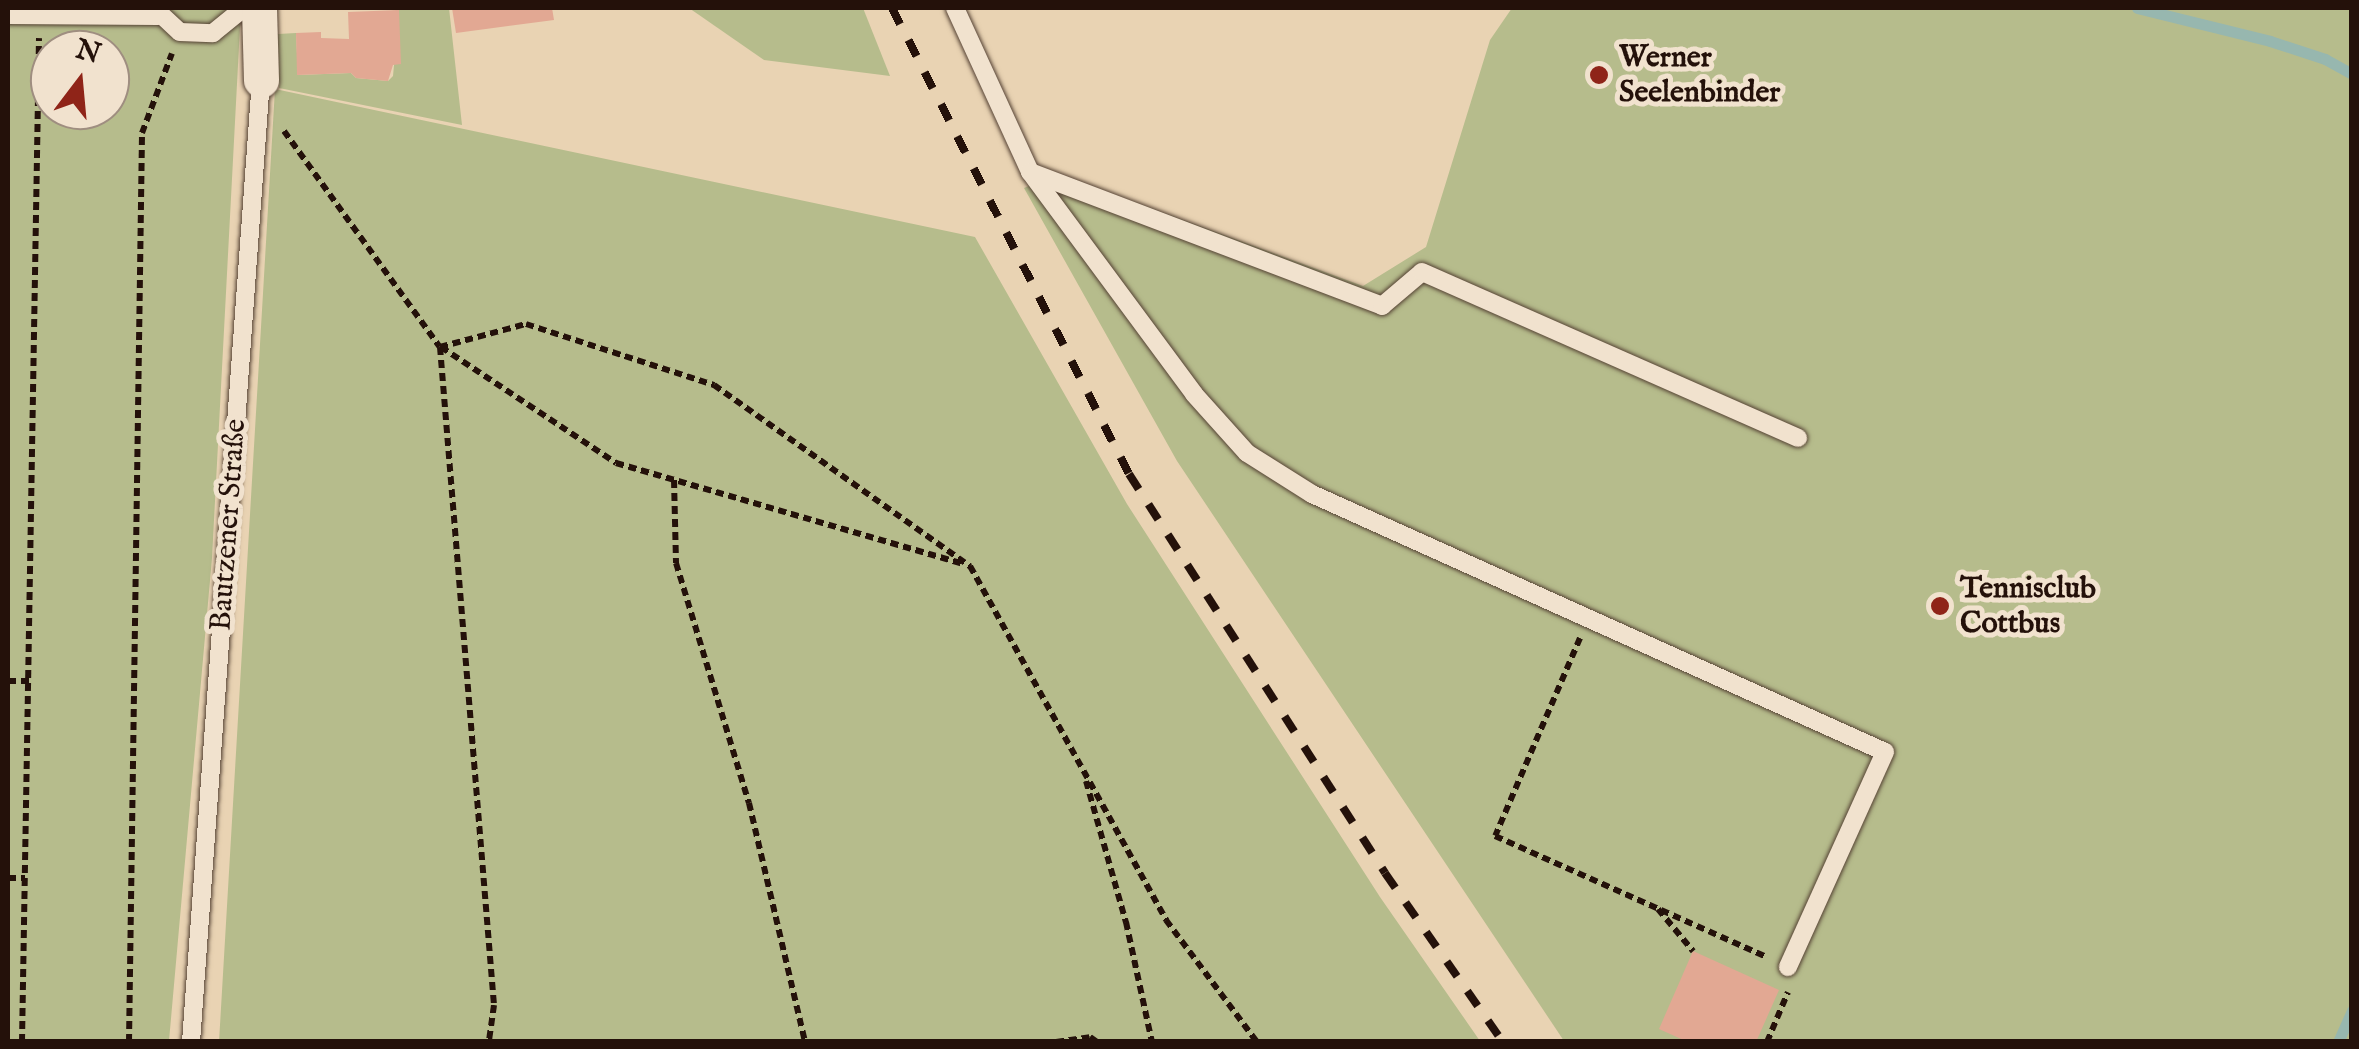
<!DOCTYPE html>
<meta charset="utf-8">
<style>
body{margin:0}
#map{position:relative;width:2359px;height:1049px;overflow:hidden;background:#e9d3b3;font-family:"IM FELL English",serif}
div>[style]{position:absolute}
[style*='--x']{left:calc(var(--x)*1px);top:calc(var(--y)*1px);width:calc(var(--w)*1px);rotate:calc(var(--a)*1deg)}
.green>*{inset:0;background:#b6bc8c}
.stream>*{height:11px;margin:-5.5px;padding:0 5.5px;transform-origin:5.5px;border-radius:5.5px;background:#97b7af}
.building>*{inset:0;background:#e2a893}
.path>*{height:6px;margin-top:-3px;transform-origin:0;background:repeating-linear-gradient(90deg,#24110a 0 8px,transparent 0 13px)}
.roads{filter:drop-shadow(0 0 2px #554234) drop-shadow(0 0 2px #554234)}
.lane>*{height:18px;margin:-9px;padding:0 9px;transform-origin:9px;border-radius:9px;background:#f1e2ce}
.street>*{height:35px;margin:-17.5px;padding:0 17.5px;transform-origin:17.5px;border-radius:17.5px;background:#f1e2ce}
.rail>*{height:8px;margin-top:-4px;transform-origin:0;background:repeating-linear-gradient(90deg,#24110a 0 18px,transparent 0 36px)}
.dots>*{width:28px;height:28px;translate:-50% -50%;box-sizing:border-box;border:5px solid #f1e2ce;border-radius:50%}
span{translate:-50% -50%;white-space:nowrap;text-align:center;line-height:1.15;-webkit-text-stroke:10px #f1e2ce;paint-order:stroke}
.poi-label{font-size:30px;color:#24110a;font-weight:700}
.left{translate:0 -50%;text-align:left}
.street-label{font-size:30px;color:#24110a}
.frame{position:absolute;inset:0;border:10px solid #24110a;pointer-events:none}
.north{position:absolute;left:30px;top:30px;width:100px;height:100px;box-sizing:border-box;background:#f1e2ce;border:2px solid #9f8e80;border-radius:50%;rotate:16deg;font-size:28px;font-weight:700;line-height:40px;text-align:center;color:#24110a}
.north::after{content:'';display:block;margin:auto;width:35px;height:45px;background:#8f2418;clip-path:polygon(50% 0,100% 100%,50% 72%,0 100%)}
</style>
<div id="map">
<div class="green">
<i style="clip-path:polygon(evenodd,8px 8px,241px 8px,212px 558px,169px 1041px,8px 1041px,8px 8px,50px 50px,110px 50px,110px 110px,50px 110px,50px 50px)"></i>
<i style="clip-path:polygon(377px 8px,449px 8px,462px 125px,279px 88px,278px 34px,296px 33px,298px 75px,351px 73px,356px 78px,388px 81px,393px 76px,399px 11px)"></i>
<i style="clip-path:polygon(689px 8px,863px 8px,890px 76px,764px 60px)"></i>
<i style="clip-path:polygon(1512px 8px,2351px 8px,2351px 1041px,1564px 1041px,1177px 461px,1024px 188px,1058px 174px,1363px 286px,1426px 247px,1490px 40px)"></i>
<i style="clip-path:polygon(275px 89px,975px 237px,1127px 504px,1380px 897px,1480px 1041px,219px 1042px)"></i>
</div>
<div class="stream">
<i style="--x:2137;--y:8;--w:137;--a:13.9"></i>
<i style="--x:2270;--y:41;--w:58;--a:18.1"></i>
<i style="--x:2325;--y:59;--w:31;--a:29"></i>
<i style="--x:2338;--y:1042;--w:35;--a:-66"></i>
</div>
<div class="building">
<i style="clip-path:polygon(452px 8px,552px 8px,554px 20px,456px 33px)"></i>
<i style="clip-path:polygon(399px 10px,401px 64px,393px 65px,388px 81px,356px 78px,351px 73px,297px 75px,296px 33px,321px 32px,321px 38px,349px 39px,348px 12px)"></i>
<i style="clip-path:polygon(1693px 951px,1779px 990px,1756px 1042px,1688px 1042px,1659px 1029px)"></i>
</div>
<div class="path">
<i style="--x:284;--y:131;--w:266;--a:54.2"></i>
<i style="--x:440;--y:347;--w:89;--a:-15"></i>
<i style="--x:526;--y:324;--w:198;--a:18"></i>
<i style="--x:714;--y:385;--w:314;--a:35.3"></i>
<i style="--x:970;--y:566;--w:405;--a:61"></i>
<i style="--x:1166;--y:920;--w:152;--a:53.3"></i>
<i style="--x:440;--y:347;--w:660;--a:85.31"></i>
<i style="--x:494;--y:1005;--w:37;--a:98"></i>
<i style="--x:441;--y:347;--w:210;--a:33.5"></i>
<i style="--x:616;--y:463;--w:362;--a:16.2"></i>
<i style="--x:674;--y:480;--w:83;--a:88.6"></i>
<i style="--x:676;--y:563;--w:251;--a:73.1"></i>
<i style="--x:749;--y:803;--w:245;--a:76.8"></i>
<i style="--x:1580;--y:638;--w:215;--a:113.2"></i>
<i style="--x:1495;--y:836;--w:298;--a:24"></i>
<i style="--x:8;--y:681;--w:21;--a:0"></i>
<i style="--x:1086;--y:781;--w:147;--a:74.2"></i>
<i style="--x:1126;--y:922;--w:123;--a:77.8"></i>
<i style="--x:8;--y:878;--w:17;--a:0"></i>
<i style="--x:1658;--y:909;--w:55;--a:50.2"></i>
<i style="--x:22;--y:1042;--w:1004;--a:-89.03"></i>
<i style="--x:129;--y:1042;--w:909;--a:-89.18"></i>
<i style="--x:142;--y:133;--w:85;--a:-69.4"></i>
<i style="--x:1056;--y:1042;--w:34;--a:-8"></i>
<i style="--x:1090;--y:1037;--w:9;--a:36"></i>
<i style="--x:1767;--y:1042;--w:54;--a:-67.2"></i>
</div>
<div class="roads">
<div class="lane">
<i style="--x:154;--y:8;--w:35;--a:43"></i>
<i style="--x:180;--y:32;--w:33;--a:2"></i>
<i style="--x:213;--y:33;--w:40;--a:-39"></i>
<i style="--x:955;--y:8;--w:180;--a:65.4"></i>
<i style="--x:1030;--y:172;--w:377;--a:20.8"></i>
<i style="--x:1382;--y:306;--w:52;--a:-40.4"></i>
<i style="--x:1422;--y:272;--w:411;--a:23.8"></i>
<i style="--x:8;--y:15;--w:150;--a:0.4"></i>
<i style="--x:1030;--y:172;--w:276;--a:53.5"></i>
<i style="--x:1194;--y:394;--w:79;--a:48.1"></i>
<i style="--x:1247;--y:453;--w:77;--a:32.2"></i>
<i style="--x:1312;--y:494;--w:628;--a:24.24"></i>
<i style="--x:1885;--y:752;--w:236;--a:114.3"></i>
<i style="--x:191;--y:1042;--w:965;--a:-85.84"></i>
</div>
<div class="street">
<i style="--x:259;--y:8;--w:72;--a:88.4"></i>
</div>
</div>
<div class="rail">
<i style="--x:892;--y:8;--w:523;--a:63.04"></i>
<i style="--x:1129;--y:474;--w:474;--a:57.3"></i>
<i style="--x:1385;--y:873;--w:206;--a:55.1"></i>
</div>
<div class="dots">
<i style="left:1599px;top:75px;background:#8f2418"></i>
<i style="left:1940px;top:606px;background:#8f2418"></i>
</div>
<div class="poi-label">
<span class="left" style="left:1619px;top:75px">Werner<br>Seelenbinder</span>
<span class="left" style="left:1960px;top:606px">Tennisclub<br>Cottbus</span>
</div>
<div class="street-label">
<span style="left:229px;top:525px;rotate:-86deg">Bautzener Straße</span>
</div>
<div class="frame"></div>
<div class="north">N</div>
</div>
